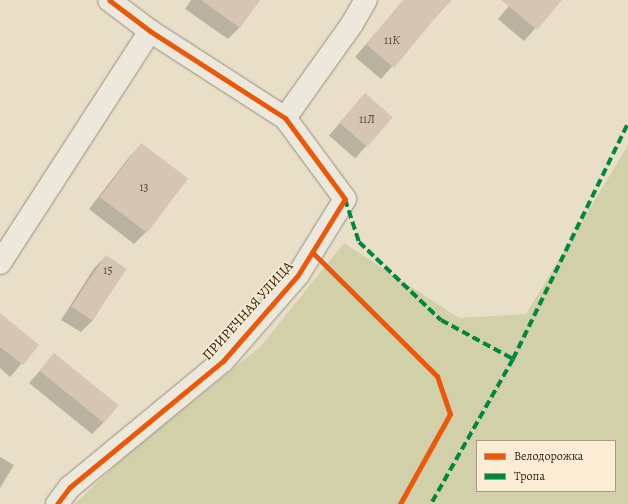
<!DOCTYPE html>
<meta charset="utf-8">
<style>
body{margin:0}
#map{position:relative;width:628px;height:504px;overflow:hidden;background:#e9dfc8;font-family:Alegreya,serif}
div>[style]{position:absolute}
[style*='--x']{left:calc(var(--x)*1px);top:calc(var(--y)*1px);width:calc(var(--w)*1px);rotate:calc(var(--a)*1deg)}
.green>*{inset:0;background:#d1d0a9}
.shadow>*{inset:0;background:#0003;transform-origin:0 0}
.building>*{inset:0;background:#d6c5b3;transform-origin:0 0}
.roads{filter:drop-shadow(0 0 1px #968f7f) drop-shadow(0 0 1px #968f7f)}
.minor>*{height:22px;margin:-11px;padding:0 11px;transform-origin:11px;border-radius:11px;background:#ece8dc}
.quiet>*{height:4px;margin-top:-2px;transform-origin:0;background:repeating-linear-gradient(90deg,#00873e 0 8px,transparent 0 12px)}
.cycleway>*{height:5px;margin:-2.5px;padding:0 2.5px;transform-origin:2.5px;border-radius:2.5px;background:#e8590c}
span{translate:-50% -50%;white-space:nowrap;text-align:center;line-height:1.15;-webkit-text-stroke:3px #faedd3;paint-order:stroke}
.number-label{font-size:12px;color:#574834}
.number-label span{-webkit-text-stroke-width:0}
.street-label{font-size:14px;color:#2d1e09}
.legend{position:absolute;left:476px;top:440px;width:140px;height:52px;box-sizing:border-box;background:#faedd3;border:1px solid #a89a82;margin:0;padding:5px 7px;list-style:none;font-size:12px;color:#2d1e09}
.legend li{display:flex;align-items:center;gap:8px;height:20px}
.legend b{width:20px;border:1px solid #a89a82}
</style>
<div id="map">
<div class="green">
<i style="clip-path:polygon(evenodd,628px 145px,628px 504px,75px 504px,125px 456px,260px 347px,344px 243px,459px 318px,526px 314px,628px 145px,477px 441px,615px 441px,615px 491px,477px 491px,477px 441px)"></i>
</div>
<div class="shadow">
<i style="clip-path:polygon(191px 0,259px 0,240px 27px,228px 39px,185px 9px)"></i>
<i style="clip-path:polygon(404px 0,451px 0,381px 79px,355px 57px)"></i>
<i style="clip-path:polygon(514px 0,560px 0,524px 41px,498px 19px)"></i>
<i style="left:365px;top:94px;width:35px;height:55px;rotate:41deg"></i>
<i style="clip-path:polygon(142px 144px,187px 179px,146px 232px,134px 244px,89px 209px,130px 156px)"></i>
<i style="clip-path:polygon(106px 256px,125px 269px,93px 320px,81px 332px,61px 320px,94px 268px)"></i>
<i style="clip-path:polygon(0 314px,38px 345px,10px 377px,0 368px)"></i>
<i style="clip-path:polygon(55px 354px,104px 422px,92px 434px,29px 383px)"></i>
<i style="clip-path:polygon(0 457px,14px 465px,0 488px)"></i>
</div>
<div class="building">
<i style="clip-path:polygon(201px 0,260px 0,240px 28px)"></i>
<i style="clip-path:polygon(403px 0,450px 0,394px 68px,366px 44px)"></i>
<i style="clip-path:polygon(501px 0,562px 0,537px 30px)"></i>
<i style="left:365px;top:93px;width:37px;height:39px;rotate:41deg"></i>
<i style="left:141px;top:143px;width:59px;height:68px;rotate:37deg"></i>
<i style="left:106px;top:255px;width:25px;height:62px;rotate:34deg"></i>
<i style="clip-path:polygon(0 313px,39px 345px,23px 365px,0 347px)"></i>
<i style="left:54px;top:353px;width:83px;height:23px;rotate:39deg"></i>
</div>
<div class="roads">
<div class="minor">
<i style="--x:285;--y:118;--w:115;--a:-54.5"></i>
<i style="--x:352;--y:24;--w:28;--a:-60"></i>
<i style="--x:0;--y:263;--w:276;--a:-57.1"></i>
<i style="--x:57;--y:504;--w:21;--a:-53"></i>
<i style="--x:70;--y:487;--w:198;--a:-39.5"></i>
<i style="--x:223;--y:361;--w:114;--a:-48.9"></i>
<i style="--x:298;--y:275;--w:89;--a:-58.3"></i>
<i style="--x:345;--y:199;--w:101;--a:-126.5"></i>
<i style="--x:285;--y:118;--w:161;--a:-147.2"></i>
<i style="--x:150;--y:31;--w:51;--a:-142.9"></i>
</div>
</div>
<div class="quiet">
<i style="--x:345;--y:199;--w:45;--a:72"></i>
<i style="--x:359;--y:242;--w:113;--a:43.6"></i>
<i style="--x:441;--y:320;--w:82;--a:28.4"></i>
<i style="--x:513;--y:359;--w:167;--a:119.5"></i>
<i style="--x:513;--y:359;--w:263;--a:-64"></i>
</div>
<div class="cycleway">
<i style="--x:312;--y:252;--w:176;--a:44.8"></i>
<i style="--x:437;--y:376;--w:40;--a:71.1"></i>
<i style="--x:450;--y:414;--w:103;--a:119.1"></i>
<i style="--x:57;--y:504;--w:21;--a:-53"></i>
<i style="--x:70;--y:487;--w:198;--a:-39.5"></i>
<i style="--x:223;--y:361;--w:114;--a:-48.9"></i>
<i style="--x:298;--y:275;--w:89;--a:-58.3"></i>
<i style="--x:345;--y:199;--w:101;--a:-126.5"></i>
<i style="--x:285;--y:118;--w:161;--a:-147.2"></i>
<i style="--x:150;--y:31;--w:51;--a:-142.9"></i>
</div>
<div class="number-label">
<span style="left:392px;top:41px">11К</span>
<span style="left:367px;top:120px">11Л</span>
<span style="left:144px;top:188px">13</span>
<span style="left:108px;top:271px">15</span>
</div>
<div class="street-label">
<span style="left:248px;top:311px;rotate:-48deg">ПРИРЕЧНАЯ УЛИЦА</span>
</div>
<ul class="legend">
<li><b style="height:5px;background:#e8590c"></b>Велодорожка</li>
<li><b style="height:5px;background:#00873e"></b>Тропа</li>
</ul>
</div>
